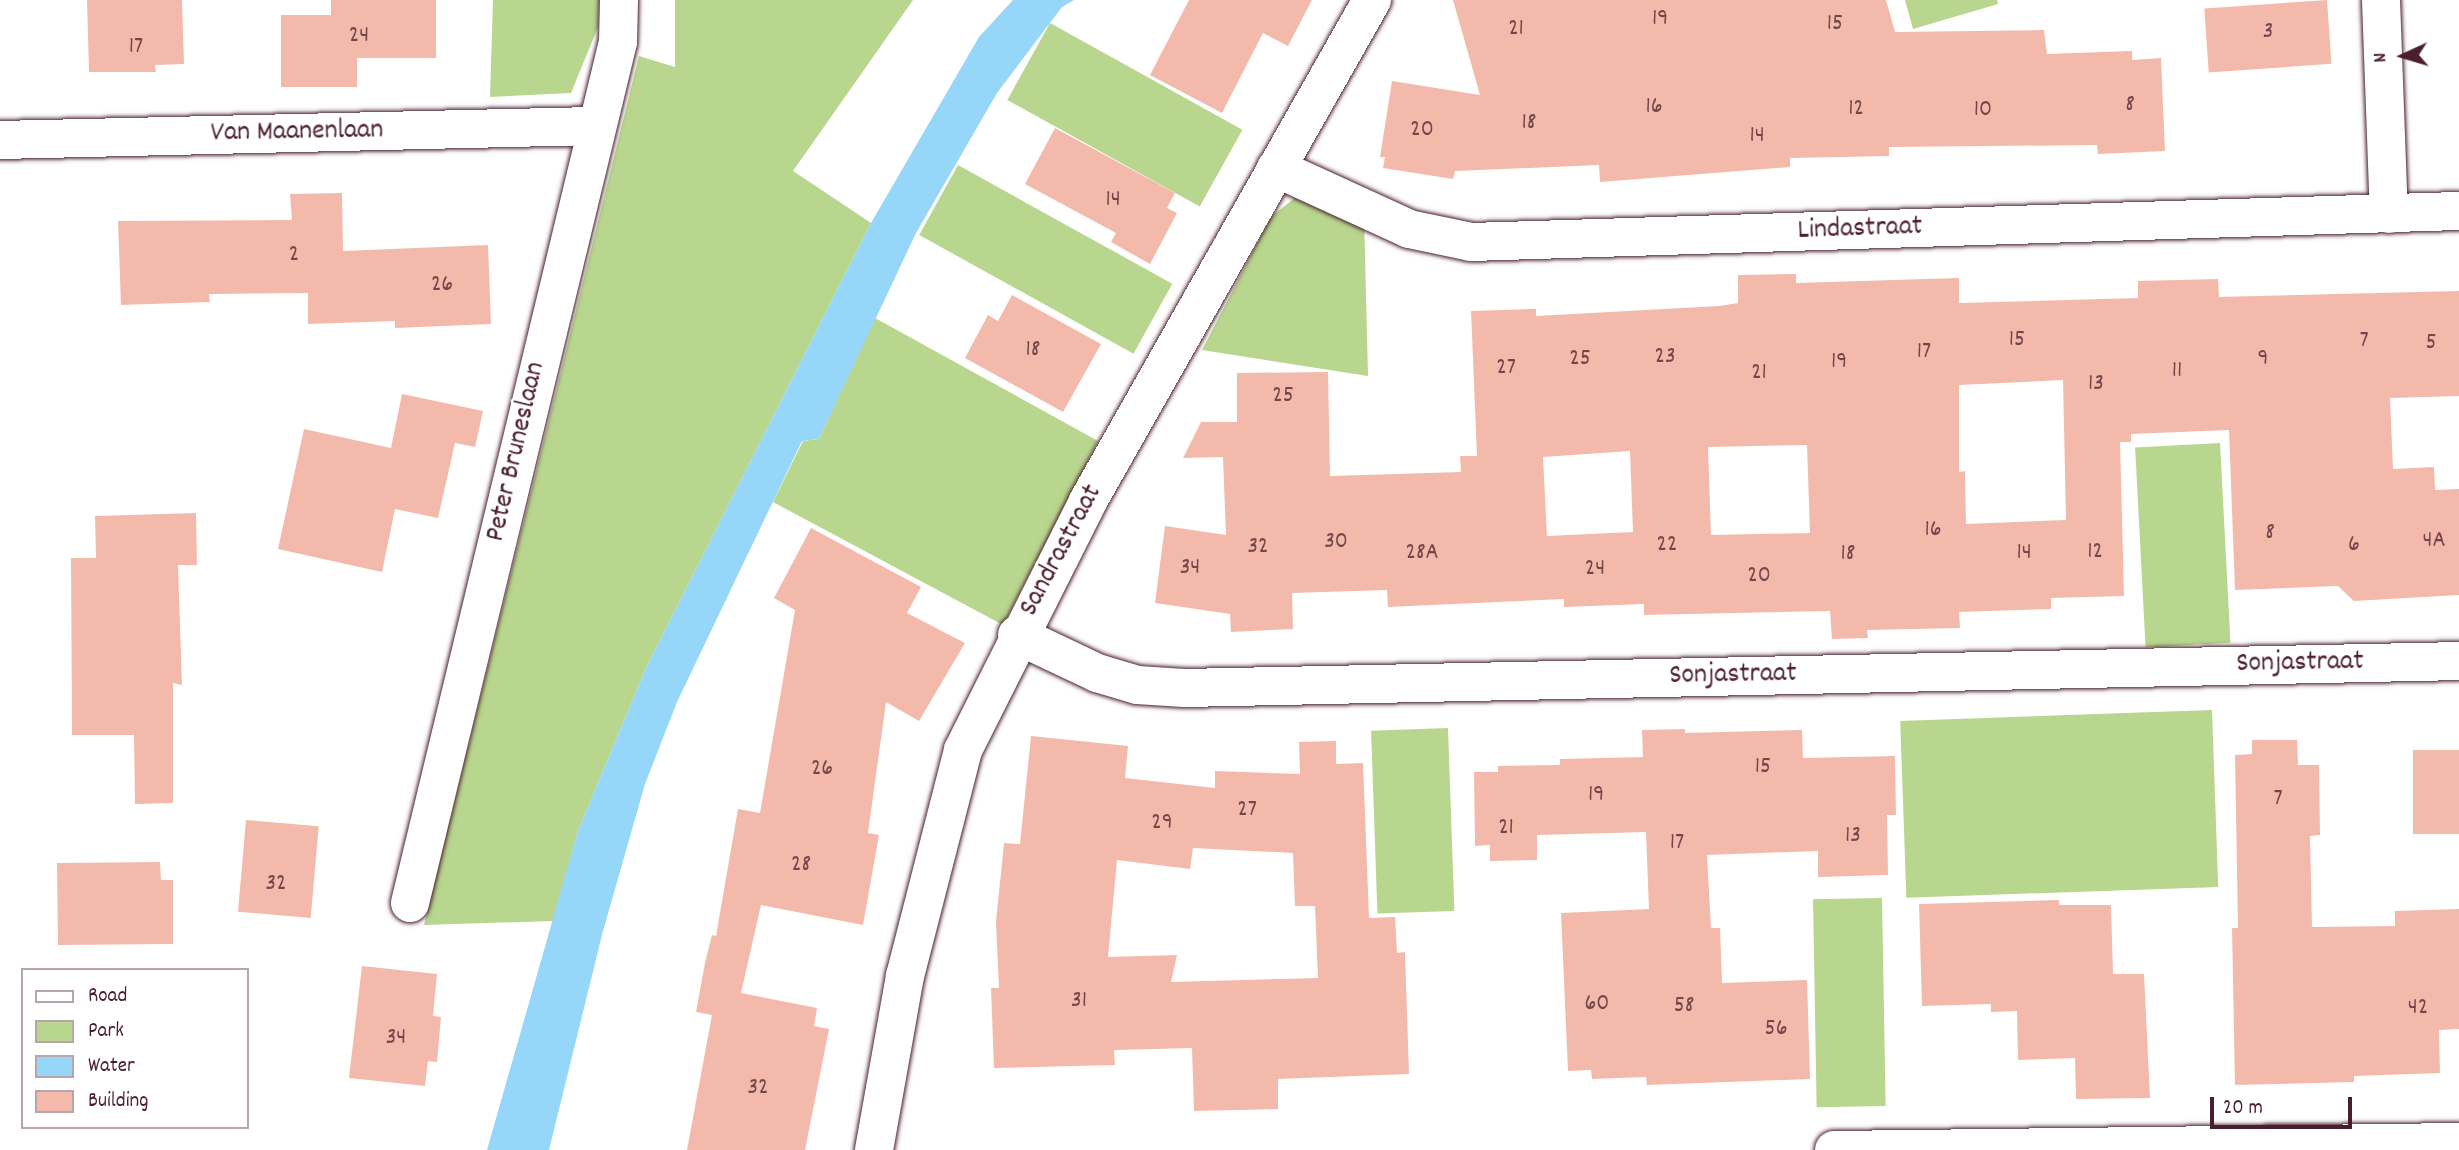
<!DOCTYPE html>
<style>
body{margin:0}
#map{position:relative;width:2459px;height:1150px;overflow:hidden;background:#fff;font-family:Dekko,sans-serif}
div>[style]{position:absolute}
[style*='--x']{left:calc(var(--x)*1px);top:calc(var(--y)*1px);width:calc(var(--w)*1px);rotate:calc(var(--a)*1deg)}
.green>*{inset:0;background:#b8d68e;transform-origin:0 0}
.water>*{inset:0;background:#96d6f8}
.building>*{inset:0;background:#f3baac;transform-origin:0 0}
.roads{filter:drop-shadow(0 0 2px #4a1f2b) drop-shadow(0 0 2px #4a1f2b)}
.minor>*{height:38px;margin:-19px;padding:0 19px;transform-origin:19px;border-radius:19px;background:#fff}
span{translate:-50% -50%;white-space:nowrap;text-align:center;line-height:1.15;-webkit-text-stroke:5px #fff;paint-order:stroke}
.number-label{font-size:24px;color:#74464b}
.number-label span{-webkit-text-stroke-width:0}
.street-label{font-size:28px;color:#4a1f2b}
.legend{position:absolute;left:21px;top:968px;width:228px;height:161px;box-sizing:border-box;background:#fff;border:2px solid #b7a5aa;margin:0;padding:9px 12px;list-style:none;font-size:21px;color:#4a1f2b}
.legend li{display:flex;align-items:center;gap:14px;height:35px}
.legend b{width:35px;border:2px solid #b7a5aa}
.north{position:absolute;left:2368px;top:21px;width:70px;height:70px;-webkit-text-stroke:5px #fff;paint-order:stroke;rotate:266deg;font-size:19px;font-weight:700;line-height:28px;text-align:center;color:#4a1f2b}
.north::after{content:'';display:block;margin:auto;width:24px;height:32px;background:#4a1f2b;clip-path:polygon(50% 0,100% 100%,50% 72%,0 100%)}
.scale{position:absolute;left:2210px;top:1097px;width:142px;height:32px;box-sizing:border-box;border:4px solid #4a1f2b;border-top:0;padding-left:9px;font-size:21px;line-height:24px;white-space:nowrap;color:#4a1f2b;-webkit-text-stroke:5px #fff;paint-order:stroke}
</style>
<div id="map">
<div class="green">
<i style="clip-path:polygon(493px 0,599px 0,598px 27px,571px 93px,490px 97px)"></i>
<i style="clip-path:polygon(675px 0,913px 0,793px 171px,871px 223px,646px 668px,578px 831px,553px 921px,424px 925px,639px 56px,675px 67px)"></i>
<i style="clip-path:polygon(1905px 0,1997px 0,1998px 4px,1913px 29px)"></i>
<i style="left:1050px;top:23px;width:220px;height:88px;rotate:29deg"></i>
<i style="left:958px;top:165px;width:245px;height:80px;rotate:29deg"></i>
<i style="clip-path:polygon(1297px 196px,1364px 216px,1368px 376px,1202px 350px,1271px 217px)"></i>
<i style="clip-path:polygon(875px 318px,1098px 441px,1003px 625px,773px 502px,803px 441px,819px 439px)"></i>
<i style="left:2220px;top:443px;width:200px;height:85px;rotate:87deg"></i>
<i style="left:2212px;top:710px;width:177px;height:312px;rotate:88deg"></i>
<i style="left:1448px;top:728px;width:183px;height:77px;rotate:88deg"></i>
<i style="left:1882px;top:898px;width:208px;height:69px;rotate:89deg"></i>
</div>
<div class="water">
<i style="clip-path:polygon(1013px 0,1074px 0,1062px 7px,997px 93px,916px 233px,819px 439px,802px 441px,677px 702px,645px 784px,603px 931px,549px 1150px,487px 1150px,578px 831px,646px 668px,871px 223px,979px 37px)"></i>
</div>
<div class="building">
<i style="clip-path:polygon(87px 0,182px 0,184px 64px,155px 65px,156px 72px,89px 72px)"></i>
<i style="clip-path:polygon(331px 0,436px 0,436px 58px,357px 58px,357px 87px,281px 87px,281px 15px,331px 15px)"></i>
<i style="clip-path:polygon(1189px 0,1312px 0,1288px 46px,1263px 33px,1222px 113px,1150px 75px)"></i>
<i style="clip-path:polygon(1453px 0,1886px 0,1895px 32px,2044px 30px,2047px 54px,2132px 51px,2132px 60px,2161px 58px,2165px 151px,2098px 154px,2097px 145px,1889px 147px,1889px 156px,1790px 158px,1790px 167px,1600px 182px,1599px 165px,1455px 171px,1453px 179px,1383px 168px,1385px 157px,1380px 157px,1392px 81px,1480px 95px)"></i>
<i style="left:2327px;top:0;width:64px;height:123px;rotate:86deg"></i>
<i style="clip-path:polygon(1055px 128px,1175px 193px,1167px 208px,1177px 213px,1150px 264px,1111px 242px,1116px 233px,1025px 184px)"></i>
<i style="clip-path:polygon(342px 193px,343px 251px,488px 245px,491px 324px,395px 328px,395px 321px,308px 324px,308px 293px,209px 294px,210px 302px,121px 305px,118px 221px,292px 220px,290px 194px)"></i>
<i style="clip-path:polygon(evenodd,1796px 274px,1796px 283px,1959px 278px,1959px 303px,2138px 298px,2138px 281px,2218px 279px,2219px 297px,2459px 291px,2459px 396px,2390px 398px,2393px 469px,2434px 467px,2435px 490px,2459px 489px,2459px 595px,2354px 601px,2338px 586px,2235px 590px,2229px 430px,2131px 434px,2131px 442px,2120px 442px,2124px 596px,2051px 598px,2051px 609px,1959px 612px,1960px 628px,1867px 630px,1868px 638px,1832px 639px,1830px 611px,1644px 615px,1644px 604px,1564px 607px,1564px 599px,1388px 607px,1387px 590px,1292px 593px,1293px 629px,1231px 632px,1230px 614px,1155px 603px,1165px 526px,1226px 535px,1223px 457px,1183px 458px,1201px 422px,1237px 422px,1237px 373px,1328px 372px,1330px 476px,1461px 472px,1460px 456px,1477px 456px,1471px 311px,1536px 309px,1536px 316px,1719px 306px,1738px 303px,1738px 275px,1796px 274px,2063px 380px,2066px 520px,1966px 524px,1965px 471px,1959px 472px,1959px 385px,2063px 380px,1796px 274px,1807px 445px,1810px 533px,1711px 535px,1708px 447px,1807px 445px,1796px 274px,1630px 451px,1633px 532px,1547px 536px,1543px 457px,1630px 451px)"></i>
<i style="clip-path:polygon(1012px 295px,1101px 344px,1063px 412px,965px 358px,988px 315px,998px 321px)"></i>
<i style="clip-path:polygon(402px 394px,483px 411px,475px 447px,455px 443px,438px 518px,395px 509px,382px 572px,278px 549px,304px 429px,391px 448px)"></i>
<i style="clip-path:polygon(196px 513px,197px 565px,178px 565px,182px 685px,173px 683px,173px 803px,135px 804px,134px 735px,72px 735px,71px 558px,96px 558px,95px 516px)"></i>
<i style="clip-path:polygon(811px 528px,921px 587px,907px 613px,965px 643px,919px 721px,886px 702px,868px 833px,879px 835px,863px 925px,761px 905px,741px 993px,817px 1008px,814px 1026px,829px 1029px,805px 1150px,687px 1150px,712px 1015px,696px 1012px,705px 963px,712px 935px,716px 936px,738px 809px,760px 813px,795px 610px,774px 598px)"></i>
<i style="clip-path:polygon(1685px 729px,1685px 733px,1802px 730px,1803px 758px,1895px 756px,1896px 815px,1887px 815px,1888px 875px,1818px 877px,1818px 851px,1707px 855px,1711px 928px,1720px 928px,1722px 983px,1807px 980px,1810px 1079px,1647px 1085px,1646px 1077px,1592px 1079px,1591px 1070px,1568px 1071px,1561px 913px,1649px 909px,1646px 832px,1537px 835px,1537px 860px,1490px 861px,1490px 845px,1475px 846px,1474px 772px,1498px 772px,1498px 766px,1560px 765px,1560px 759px,1643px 757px,1642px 730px)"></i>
<i style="clip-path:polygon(evenodd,1031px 736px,1128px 746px,1125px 778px,1215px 788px,1215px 771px,1300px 774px,1299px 742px,1336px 741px,1336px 764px,1363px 763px,1369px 918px,1395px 917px,1397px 953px,1405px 952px,1409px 1074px,1278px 1079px,1278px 1109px,1194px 1111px,1192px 1048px,1114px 1050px,1115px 1065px,994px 1068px,991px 988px,999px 988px,996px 922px,1004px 843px,1020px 844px,1031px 736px,1193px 848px,1293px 853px,1295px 906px,1315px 906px,1318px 978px,1171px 982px,1177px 955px,1108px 957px,1117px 860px,1190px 869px,1193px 848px)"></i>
<i style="clip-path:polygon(2252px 740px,2297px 740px,2298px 765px,2319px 765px,2320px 835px,2310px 836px,2312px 927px,2395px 926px,2395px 911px,2459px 909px,2459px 1029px,2439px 1030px,2440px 1073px,2354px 1076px,2354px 1082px,2235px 1085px,2232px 928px,2238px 928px,2235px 755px,2252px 754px)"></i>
<i style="left:2413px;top:750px;width:46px;height:84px"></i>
<i style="left:246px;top:820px;width:73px;height:92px;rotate:5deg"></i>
<i style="clip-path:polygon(160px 862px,161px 880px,173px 880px,173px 944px,58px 945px,57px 863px)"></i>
<i style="clip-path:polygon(2059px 900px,2059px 905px,2111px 905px,2113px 974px,2144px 974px,2150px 1098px,2076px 1099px,2075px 1058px,2018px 1060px,2017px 1011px,1991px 1012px,1991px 1004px,1922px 1006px,1919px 904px)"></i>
<i style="clip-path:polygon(362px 966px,437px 974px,433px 1016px,441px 1017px,437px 1062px,428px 1061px,425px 1086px,349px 1078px)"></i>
</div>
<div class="roads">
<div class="minor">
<i style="--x:2381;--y:0;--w:214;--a:87.9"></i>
<i style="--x:0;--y:140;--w:595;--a:-1.35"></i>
<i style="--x:1276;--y:168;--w:146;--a:24.6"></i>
<i style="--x:1409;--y:229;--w:63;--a:11.8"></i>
<i style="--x:1471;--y:242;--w:988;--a:-1.8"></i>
<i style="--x:1017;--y:635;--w:89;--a:25.4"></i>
<i style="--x:1097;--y:673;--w:42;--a:16.7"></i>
<i style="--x:1137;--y:685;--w:47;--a:3.7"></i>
<i style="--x:1184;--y:688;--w:1275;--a:-1.21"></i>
<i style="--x:410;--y:903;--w:886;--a:-76.42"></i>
<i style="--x:618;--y:42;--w:42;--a:-88.6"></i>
<i style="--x:874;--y:1150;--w:177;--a:-79.9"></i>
<i style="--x:905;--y:976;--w:233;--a:-75.6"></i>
<i style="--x:963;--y:750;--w:279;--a:-63.3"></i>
<i style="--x:1088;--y:501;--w:576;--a:-60.45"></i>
<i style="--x:1834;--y:1150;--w:625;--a:-0.73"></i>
</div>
</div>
<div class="number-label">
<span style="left:1660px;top:20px">19</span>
<span style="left:1835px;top:25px">15</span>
<span style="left:1516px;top:30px">21</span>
<span style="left:2268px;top:33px">3</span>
<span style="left:359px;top:37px">24</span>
<span style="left:136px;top:48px">17</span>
<span style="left:2130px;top:106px">8</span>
<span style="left:1654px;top:108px">16</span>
<span style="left:1856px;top:110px">12</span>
<span style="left:1983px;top:111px">10</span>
<span style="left:1529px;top:124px">18</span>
<span style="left:1422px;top:131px">20</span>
<span style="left:1757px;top:137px">14</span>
<span style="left:1113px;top:201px">14</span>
<span style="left:294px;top:256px">2</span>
<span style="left:442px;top:286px">26</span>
<span style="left:2017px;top:341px">15</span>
<span style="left:2364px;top:342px">7</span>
<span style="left:2431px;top:344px">5</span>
<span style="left:1033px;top:351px">18</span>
<span style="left:1924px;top:353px">17</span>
<span style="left:1665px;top:358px">23</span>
<span style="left:1580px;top:360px">25</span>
<span style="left:2263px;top:360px">9</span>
<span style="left:1839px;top:363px">19</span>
<span style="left:1506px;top:369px">27</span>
<span style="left:2177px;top:372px">11</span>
<span style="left:1759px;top:374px">21</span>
<span style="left:2096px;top:385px">13</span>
<span style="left:1283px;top:397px">25</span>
<span style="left:1933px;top:531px">16</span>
<span style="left:2270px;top:534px">8</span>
<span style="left:2434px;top:542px">4A</span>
<span style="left:1336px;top:543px">30</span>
<span style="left:1667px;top:546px">22</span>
<span style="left:2354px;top:546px">6</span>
<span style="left:1258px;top:548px">32</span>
<span style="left:2095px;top:553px">12</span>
<span style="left:1422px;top:554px">28A</span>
<span style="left:2024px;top:554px">14</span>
<span style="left:1848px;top:555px">18</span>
<span style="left:1190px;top:569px">34</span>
<span style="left:1595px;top:570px">24</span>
<span style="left:1759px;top:577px">20</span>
<span style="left:1763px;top:768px">15</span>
<span style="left:822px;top:770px">26</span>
<span style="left:1596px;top:796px">19</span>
<span style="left:2278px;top:800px">7</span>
<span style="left:1247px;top:811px">27</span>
<span style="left:1162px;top:824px">29</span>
<span style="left:1506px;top:829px">21</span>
<span style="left:1853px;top:837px">13</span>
<span style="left:1677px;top:844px">17</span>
<span style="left:801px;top:866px">28</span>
<span style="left:276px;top:885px">32</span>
<span style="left:1079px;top:1002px">31</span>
<span style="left:1597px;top:1005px">60</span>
<span style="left:1684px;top:1007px">58</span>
<span style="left:2418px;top:1009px">42</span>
<span style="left:1776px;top:1030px">56</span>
<span style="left:396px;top:1039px">34</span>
<span style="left:758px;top:1089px">32</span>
</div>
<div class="street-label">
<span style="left:297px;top:133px;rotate:-1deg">Van Maanenlaan</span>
<span style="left:1860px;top:230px;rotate:-2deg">Lindastraat</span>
<span style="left:517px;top:452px;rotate:-77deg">Peter Bruneslaan</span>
<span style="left:1062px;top:551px;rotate:-62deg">Sandrastraat</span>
<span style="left:2300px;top:664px;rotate:-1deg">Sonjastraat</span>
<span style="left:1733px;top:676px;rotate:-1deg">Sonjastraat</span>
</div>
<ul class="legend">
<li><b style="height:9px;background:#fff"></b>Road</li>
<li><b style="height:19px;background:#b8d68e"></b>Park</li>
<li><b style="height:19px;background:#96d6f8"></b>Water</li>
<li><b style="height:19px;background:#f3baac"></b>Building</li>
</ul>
<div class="north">N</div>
<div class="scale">20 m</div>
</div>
